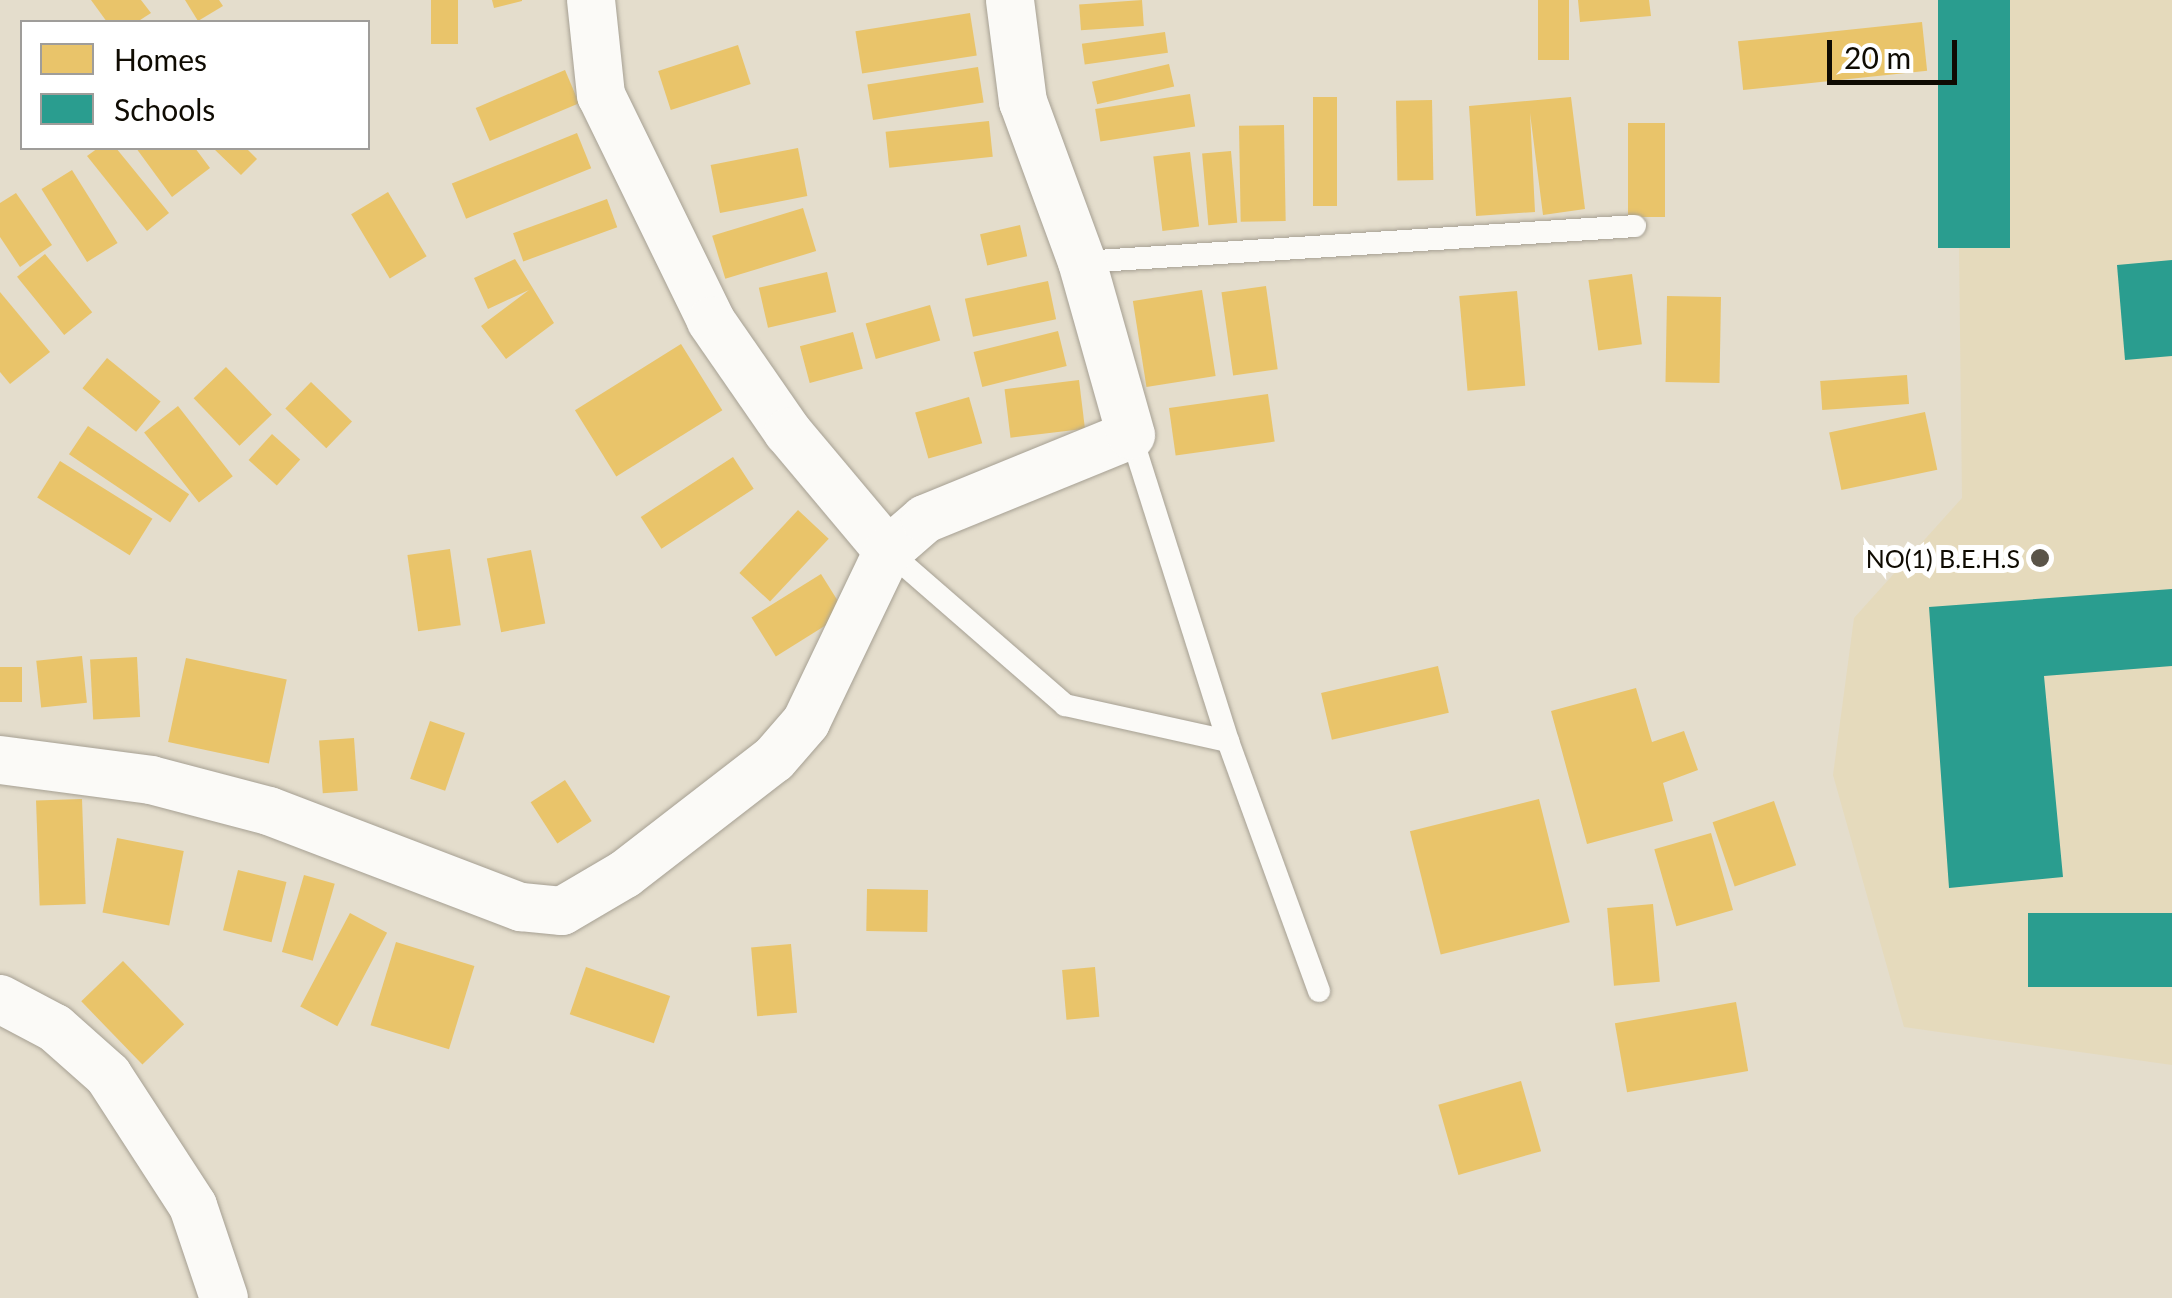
<!DOCTYPE html>
<style>
body{margin:0}
#map{position:relative;width:2172px;height:1298px;overflow:hidden;background:#e4ddcc;font-family:Lato,sans-serif}
div>[style]{position:absolute}
[style*='--x']{left:calc(var(--x)*1px);top:calc(var(--y)*1px);width:calc(var(--w)*1px);rotate:calc(var(--a)*1deg)}
.built>*{inset:0;background:#e5dabc}
.homes>*{inset:0;background:#e9c46a;transform-origin:0 0}
.schools>*{inset:0;background:#2a9d8f;transform-origin:0 0}
.roads{filter:drop-shadow(0 0 2px #a6a093) drop-shadow(0 0 2px #a6a093)}
.lane>*{height:22px;margin:-11px;padding:0 11px;transform-origin:11px;border-radius:11px;background:#fbfaf7}
.street>*{height:48px;margin:-24px;padding:0 24px;transform-origin:24px;border-radius:24px;background:#fbfaf7}
.dots>*{width:28px;height:28px;translate:-50% -50%;box-sizing:border-box;border:5px solid #fff;border-radius:50%}
span{translate:-50% -50%;white-space:nowrap;text-align:center;line-height:1.15;-webkit-text-stroke:10px #fff;paint-order:stroke}
.poi-label{font-size:25px;color:#0f0b02}
.right{translate:-100% -50%;text-align:right}
.legend{position:absolute;left:20px;top:20px;width:350px;height:130px;box-sizing:border-box;background:#fff;border:2px solid #9f9d9a;margin:0;padding:12px 18px;list-style:none;font-size:30px;color:#0f0b02}
.legend li{display:flex;align-items:center;gap:20px;height:50px}
.legend b{width:50px;border:2px solid #9f9d9a}
.scale{position:absolute;left:1827px;top:40px;width:130px;height:45px;box-sizing:border-box;border:5px solid #0f0b02;border-top:0;padding-left:12px;font-size:30px;line-height:35px;white-space:nowrap;color:#0f0b02;-webkit-text-stroke:8px #fff;paint-order:stroke}
</style>
<div id="map">
<div class="built">
<i style="clip-path:polygon(1956px 0,2172px 0,2172px 1065px,1904px 1027px,1833px 775px,1854px 618px,1962px 498px)"></i>
</div>
<div class="homes">
<i style="clip-path:polygon(91px 0,141px 0,151px 13px,137px 22px,107px 22px)"></i>
<i style="clip-path:polygon(185px 0,219px 0,223px 6px,198px 21px)"></i>
<i style="left:431px;top:0;width:27px;height:44px"></i>
<i style="clip-path:polygon(492px 0,522px 0,522px 1px,494px 8px)"></i>
<i style="left:1142px;top:0;width:26px;height:63px;rotate:86deg"></i>
<i style="left:1538px;top:0;width:31px;height:60px"></i>
<i style="clip-path:polygon(1578px 0,1649px 0,1651px 16px,1580px 22px)"></i>
<i style="left:970px;top:13px;width:43px;height:116px;rotate:81deg"></i>
<i style="left:1922px;top:22px;width:49px;height:185px;rotate:84deg"></i>
<i style="left:1165px;top:32px;width:21px;height:84px;rotate:82deg"></i>
<i style="left:738px;top:45px;width:41px;height:84px;rotate:72deg"></i>
<i style="left:1169px;top:64px;width:23px;height:79px;rotate:77deg"></i>
<i style="left:978px;top:67px;width:36px;height:112px;rotate:81deg"></i>
<i style="left:565px;top:70px;width:36px;height:97px;rotate:67deg"></i>
<i style="left:1190px;top:94px;width:33px;height:96px;rotate:81deg"></i>
<i style="left:1313px;top:97px;width:24px;height:109px"></i>
<i style="clip-path:polygon(1571px 97px,1585px 209px,1543px 215px,1530px 113px,1535px 212px,1476px 216px,1469px 106px)"></i>
<i style="left:1432px;top:100px;width:80px;height:36px;rotate:89deg"></i>
<i style="left:989px;top:121px;width:36px;height:104px;rotate:84deg"></i>
<i style="left:1628px;top:123px;width:37px;height:94px"></i>
<i style="left:1284px;top:125px;width:96px;height:45px;rotate:89deg"></i>
<i style="left:577px;top:133px;width:38px;height:135px;rotate:68deg"></i>
<i style="clip-path:polygon(98px 148px,116px 148px,169px 213px,147px 231px,87px 156px)"></i>
<i style="clip-path:polygon(136px 148px,195px 148px,210px 168px,172px 197px)"></i>
<i style="clip-path:polygon(213px 148px,246px 148px,257px 159px,241px 175px)"></i>
<i style="left:798px;top:148px;width:49px;height:89px;rotate:79deg"></i>
<i style="left:1231px;top:151px;width:72px;height:29px;rotate:85deg"></i>
<i style="left:1190px;top:152px;width:75px;height:37px;rotate:83deg"></i>
<i style="left:72px;top:170px;width:86px;height:36px;rotate:58deg"></i>
<i style="left:388px;top:192px;width:75px;height:43px;rotate:59deg"></i>
<i style="clip-path:polygon(16px 193px,52px 245px,20px 267px,0 237px,0 203px)"></i>
<i style="left:607px;top:199px;width:30px;height:100px;rotate:70deg"></i>
<i style="left:803px;top:208px;width:45px;height:95px;rotate:73deg"></i>
<i style="left:1020px;top:225px;width:32px;height:41px;rotate:77deg"></i>
<i style="left:45px;top:254px;width:75px;height:36px;rotate:51deg"></i>
<i style="clip-path:polygon(515px 259px,554px 323px,506px 359px,481px 326px,529px 290px,488px 309px,474px 278px)"></i>
<i style="left:827px;top:272px;width:41px;height:70px;rotate:77deg"></i>
<i style="left:1632px;top:274px;width:71px;height:44px;rotate:82deg"></i>
<i style="left:1048px;top:281px;width:39px;height:85px;rotate:78deg"></i>
<i style="left:1266px;top:286px;width:84px;height:45px;rotate:82deg"></i>
<i style="left:1202px;top:290px;width:87px;height:70px;rotate:81deg"></i>
<i style="left:1517px;top:291px;width:95px;height:58px;rotate:85deg"></i>
<i style="clip-path:polygon(0 292px,50px 352px,10px 384px,0 372px)"></i>
<i style="left:1667px;top:296px;width:54px;height:86px;rotate:1deg"></i>
<i style="left:930px;top:305px;width:37px;height:67px;rotate:74deg"></i>
<i style="left:1058px;top:331px;width:36px;height:87px;rotate:76deg"></i>
<i style="left:853px;top:332px;width:38px;height:55px;rotate:75deg"></i>
<i style="left:681px;top:344px;width:78px;height:125px;rotate:58deg"></i>
<i style="left:107px;top:358px;width:69px;height:39px;rotate:39deg"></i>
<i style="left:226px;top:367px;width:66px;height:45px;rotate:46deg"></i>
<i style="left:1907px;top:375px;width:29px;height:87px;rotate:86deg"></i>
<i style="left:1079px;top:380px;width:49px;height:75px;rotate:83deg"></i>
<i style="left:311px;top:382px;width:57px;height:37px;rotate:44deg"></i>
<i style="left:1268px;top:394px;width:48px;height:100px;rotate:82deg"></i>
<i style="left:969px;top:397px;width:48px;height:56px;rotate:74deg"></i>
<i style="left:178px;top:406px;width:89px;height:43px;rotate:52deg"></i>
<i style="left:1925px;top:412px;width:59px;height:98px;rotate:78deg"></i>
<i style="left:88px;top:426px;width:122px;height:34px;rotate:34deg"></i>
<i style="left:272px;top:434px;width:38px;height:35px;rotate:42deg"></i>
<i style="left:733px;top:457px;width:38px;height:110px;rotate:57deg"></i>
<i style="left:60px;top:461px;width:109px;height:43px;rotate:32deg"></i>
<i style="left:798px;top:510px;width:42px;height:86px;rotate:43deg"></i>
<i style="left:450px;top:549px;width:77px;height:43px;rotate:82deg"></i>
<i style="left:531px;top:550px;width:75px;height:45px;rotate:79deg"></i>
<i style="left:821px;top:574px;width:46px;height:82px;rotate:58deg"></i>
<i style="left:82px;top:656px;width:47px;height:46px;rotate:84deg"></i>
<i style="left:137px;top:657px;width:60px;height:47px;rotate:87deg"></i>
<i style="left:186px;top:658px;width:103px;height:86px;rotate:12deg"></i>
<i style="left:1438px;top:666px;width:48px;height:120px;rotate:77deg"></i>
<i style="left:0;top:667px;width:22px;height:35px"></i>
<i style="clip-path:polygon(1636px 688px,1652px 742px,1684px 731px,1698px 770px,1663px 783px,1673px 821px,1587px 844px,1551px 711px)"></i>
<i style="left:430px;top:721px;width:37px;height:61px;rotate:19deg"></i>
<i style="left:354px;top:738px;width:53px;height:35px;rotate:86deg"></i>
<i style="left:565px;top:780px;width:49px;height:41px;rotate:57deg"></i>
<i style="left:82px;top:799px;width:105px;height:46px;rotate:88deg"></i>
<i style="left:1539px;top:799px;width:127px;height:133px;rotate:76deg"></i>
<i style="left:1774px;top:801px;width:68px;height:65px;rotate:71deg"></i>
<i style="left:1711px;top:833px;width:80px;height:59px;rotate:74deg"></i>
<i style="left:117px;top:838px;width:68px;height:76px;rotate:11deg"></i>
<i style="left:238px;top:870px;width:50px;height:62px;rotate:14deg"></i>
<i style="left:304px;top:875px;width:32px;height:80px;rotate:16deg"></i>
<i style="left:867px;top:889px;width:61px;height:42px;rotate:1deg"></i>
<i style="left:1653px;top:904px;width:78px;height:46px;rotate:85deg"></i>
<i style="left:350px;top:913px;width:42px;height:106px;rotate:28deg"></i>
<i style="left:396px;top:942px;width:82px;height:87px;rotate:17deg"></i>
<i style="left:791px;top:944px;width:69px;height:40px;rotate:85deg"></i>
<i style="left:123px;top:961px;width:88px;height:58px;rotate:46deg"></i>
<i style="left:586px;top:967px;width:89px;height:50px;rotate:19deg"></i>
<i style="left:1095px;top:967px;width:50px;height:33px;rotate:85deg"></i>
<i style="left:1736px;top:1002px;width:70px;height:123px;rotate:80deg"></i>
<i style="left:1521px;top:1081px;width:73px;height:86px;rotate:74deg"></i>
</div>
<div class="schools">
<i style="left:1938px;top:0;width:72px;height:248px"></i>
<i style="clip-path:polygon(2172px 260px,2172px 356px,2125px 360px,2117px 265px)"></i>
<i style="clip-path:polygon(2172px 589px,2172px 666px,2044px 676px,2063px 877px,1949px 888px,1929px 607px)"></i>
<i style="left:2172px;top:913px;width:74px;height:144px;rotate:90deg"></i>
</div>
<div class="roads">
<div class="lane">
<i style="--x:1082;--y:262;--w:554;--a:-3.72"></i>
<i style="--x:1131;--y:435;--w:321;--a:72.4"></i>
<i style="--x:1228;--y:741;--w:266;--a:70"></i>
<i style="--x:888;--y:551;--w:235;--a:41"></i>
<i style="--x:1065;--y:705;--w:167;--a:12.5"></i>
</div>
<div class="street">
<i style="--x:591;--y:0;--w:96;--a:84"></i>
<i style="--x:601;--y:95;--w:251;--a:64"></i>
<i style="--x:711;--y:321;--w:135;--a:55.3"></i>
<i style="--x:788;--y:432;--w:155;--a:50"></i>
<i style="--x:0;--y:760;--w:152;--a:7.5"></i>
<i style="--x:151;--y:780;--w:122;--a:14.7"></i>
<i style="--x:269;--y:811;--w:270;--a:20.9"></i>
<i style="--x:521;--y:907;--w:41;--a:5.6"></i>
<i style="--x:562;--y:911;--w:73;--a:-30.4"></i>
<i style="--x:625;--y:874;--w:188;--a:-37.7"></i>
<i style="--x:774;--y:759;--w:49;--a:-49.1"></i>
<i style="--x:806;--y:722;--w:190;--a:-64.4"></i>
<i style="--x:888;--y:551;--w:49;--a:-40.9"></i>
<i style="--x:925;--y:519;--w:222;--a:-22.2"></i>
<i style="--x:1131;--y:435;--w:180;--a:-105.8"></i>
<i style="--x:1082;--y:262;--w:171;--a:-110.2"></i>
<i style="--x:1023;--y:102;--w:103;--a:-97.3"></i>
<i style="--x:0;--y:999;--w:62;--a:27.8"></i>
<i style="--x:55;--y:1028;--w:71;--a:41.6"></i>
<i style="--x:108;--y:1075;--w:156;--a:57"></i>
<i style="--x:193;--y:1206;--w:97;--a:71.4"></i>
</div>
</div>
<div class="dots">
<i style="left:2040px;top:558px;background:#5a5449"></i>
</div>
<div class="poi-label">
<span class="right" style="left:2020px;top:558px">NO(1) B.E.H.S</span>
</div>
<ul class="legend">
<li><b style="height:28px;background:#e9c46a"></b>Homes</li>
<li><b style="height:28px;background:#2a9d8f"></b>Schools</li>
</ul>
<div class="scale">20 m</div>
</div>
